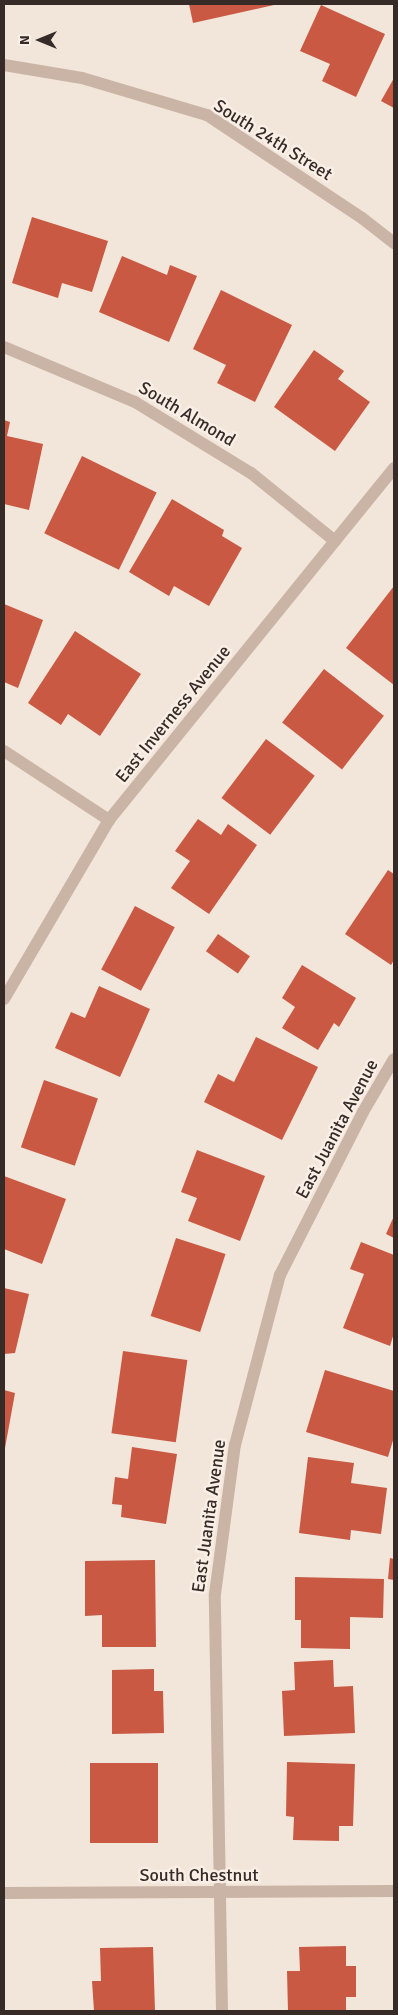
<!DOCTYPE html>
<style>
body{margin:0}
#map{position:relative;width:398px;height:2015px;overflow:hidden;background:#f2e5da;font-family:Signika,sans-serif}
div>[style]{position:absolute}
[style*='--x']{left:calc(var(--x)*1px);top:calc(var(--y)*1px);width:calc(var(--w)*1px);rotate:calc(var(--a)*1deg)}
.building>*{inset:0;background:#c95942;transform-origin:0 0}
.minor>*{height:12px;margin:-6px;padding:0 6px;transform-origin:6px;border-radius:6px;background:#cab4a6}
.tertiary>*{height:12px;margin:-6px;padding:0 6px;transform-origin:6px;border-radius:6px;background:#cab4a6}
span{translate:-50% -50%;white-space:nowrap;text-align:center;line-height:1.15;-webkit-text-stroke:5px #faefe6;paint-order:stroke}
.street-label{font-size:18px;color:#362b27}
.frame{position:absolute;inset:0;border:5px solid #362b27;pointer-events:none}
.north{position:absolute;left:15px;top:15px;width:50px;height:50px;-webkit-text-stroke:4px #faefe6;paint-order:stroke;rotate:270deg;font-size:14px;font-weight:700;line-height:20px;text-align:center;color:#362b27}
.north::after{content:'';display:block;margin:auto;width:18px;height:22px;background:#362b27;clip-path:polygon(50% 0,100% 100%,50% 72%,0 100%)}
</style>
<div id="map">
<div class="building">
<i style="clip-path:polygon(189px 4px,274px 4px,274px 5px,193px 23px)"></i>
<i style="clip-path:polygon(321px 5px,385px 34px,356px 97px,322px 81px,330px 64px,300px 51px)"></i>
<i style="clip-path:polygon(394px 78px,394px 108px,381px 101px)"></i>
<i style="clip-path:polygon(32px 217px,108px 241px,92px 292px,62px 283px,58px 298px,12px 283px)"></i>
<i style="clip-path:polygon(122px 256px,167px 275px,170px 265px,197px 276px,169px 342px,99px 312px)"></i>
<i style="clip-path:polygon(221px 290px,292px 325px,255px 402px,217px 383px,226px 365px,193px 349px)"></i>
<i style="clip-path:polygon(314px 350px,344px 371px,338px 379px,370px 402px,335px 451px,274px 407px)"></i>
<i style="clip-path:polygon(4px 420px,10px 422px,7px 436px,43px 444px,29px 510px,4px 504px)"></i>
<i style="left:82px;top:456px;width:83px;height:86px;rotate:26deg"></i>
<i style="clip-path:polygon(172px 499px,224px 530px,222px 536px,242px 548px,209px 606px,174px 586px,169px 596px,129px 572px)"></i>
<i style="clip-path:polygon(394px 586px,394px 685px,346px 648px)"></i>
<i style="clip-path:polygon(4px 604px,43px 620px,18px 688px,4px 682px)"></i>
<i style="clip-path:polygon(75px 631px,141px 674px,100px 736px,68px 714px,61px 725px,28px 703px)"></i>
<i style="left:324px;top:669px;width:76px;height:68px;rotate:38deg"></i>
<i style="left:266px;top:739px;width:61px;height:74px;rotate:37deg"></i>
<i style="clip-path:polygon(198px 819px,221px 835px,228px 824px,257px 845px,209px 914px,171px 888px,190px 861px,175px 851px)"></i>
<i style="clip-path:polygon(388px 870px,394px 874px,394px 960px,391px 965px,345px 934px)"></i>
<i style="left:135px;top:906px;width:45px;height:72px;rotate:28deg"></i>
<i style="left:218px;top:934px;width:39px;height:21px;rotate:35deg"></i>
<i style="clip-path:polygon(302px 965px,356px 998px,339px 1027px,334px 1023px,318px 1050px,282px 1028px,295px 1007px,282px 998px)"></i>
<i style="clip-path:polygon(99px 986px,150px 1009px,120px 1077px,55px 1048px,71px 1012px,85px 1018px)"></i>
<i style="clip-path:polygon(256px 1037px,318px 1067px,282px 1140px,204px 1102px,218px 1074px,234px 1082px)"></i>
<i style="left:44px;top:1080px;width:57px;height:71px;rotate:19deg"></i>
<i style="clip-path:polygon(197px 1150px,265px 1176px,240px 1241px,188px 1221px,197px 1198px,181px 1192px)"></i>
<i style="clip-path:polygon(4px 1176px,66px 1199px,42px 1264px,4px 1249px)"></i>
<i style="clip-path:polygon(394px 1216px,394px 1238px,386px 1234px)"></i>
<i style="left:176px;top:1238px;width:52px;height:82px;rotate:18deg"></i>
<i style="clip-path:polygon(361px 1242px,394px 1255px,394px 1333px,390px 1346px,343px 1328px,364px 1274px,350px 1269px)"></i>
<i style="clip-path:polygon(4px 1288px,29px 1294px,15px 1353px,4px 1354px)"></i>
<i style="left:123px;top:1351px;width:65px;height:83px;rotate:8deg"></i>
<i style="clip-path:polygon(325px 1370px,394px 1391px,394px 1437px,388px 1457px,306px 1432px)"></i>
<i style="clip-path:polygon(4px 1390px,15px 1393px,5px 1448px,4px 1448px)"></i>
<i style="clip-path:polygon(132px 1447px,177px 1454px,166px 1524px,121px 1517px,122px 1505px,112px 1504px,115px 1477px,128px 1479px)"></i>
<i style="clip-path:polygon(308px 1457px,354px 1463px,351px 1483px,387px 1488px,381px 1534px,351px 1530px,350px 1540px,299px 1533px)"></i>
<i style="clip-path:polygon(390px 1558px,394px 1559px,394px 1580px,388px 1579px)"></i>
<i style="clip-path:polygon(155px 1560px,156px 1647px,102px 1647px,102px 1615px,85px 1616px,85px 1561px)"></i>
<i style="clip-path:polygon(295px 1577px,384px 1579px,383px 1618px,350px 1617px,350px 1649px,301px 1648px,301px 1620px,295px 1620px)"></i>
<i style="clip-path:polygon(333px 1660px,334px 1687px,353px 1686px,355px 1733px,284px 1736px,282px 1691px,295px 1690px,294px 1662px)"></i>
<i style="clip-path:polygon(154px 1669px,154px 1691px,163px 1691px,164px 1733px,112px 1734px,112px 1670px)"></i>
<i style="clip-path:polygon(287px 1762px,355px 1764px,353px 1826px,339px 1826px,339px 1841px,293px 1840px,294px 1817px,286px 1816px)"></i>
<i style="left:158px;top:1763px;width:80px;height:68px;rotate:90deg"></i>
<i style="clip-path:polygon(346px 1946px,346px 1966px,356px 1966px,356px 1997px,346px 1997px,346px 2011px,288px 2011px,287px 1971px,300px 1971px,299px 1947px)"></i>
<i style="clip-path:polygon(153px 1947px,155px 2011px,94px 2011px,92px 1981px,101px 1981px,100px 1948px)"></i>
</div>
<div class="minor">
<i style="--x:4;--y:347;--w:142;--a:22.8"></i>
<i style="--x:135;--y:402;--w:136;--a:31.5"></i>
<i style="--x:251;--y:473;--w:108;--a:39"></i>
<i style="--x:4;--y:751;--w:126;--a:33.3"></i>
<i style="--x:4;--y:999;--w:208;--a:-59.6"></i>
<i style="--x:109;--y:820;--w:453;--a:-51"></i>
<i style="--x:4;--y:1893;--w:390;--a:-0.3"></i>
<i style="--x:222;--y:2011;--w:417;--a:-91"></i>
<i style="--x:215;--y:1594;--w:150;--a:-82.4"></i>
<i style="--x:235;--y:1445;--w:176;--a:-75.2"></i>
<i style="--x:280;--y:1275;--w:183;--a:-63"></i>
<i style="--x:363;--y:1112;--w:61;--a:-59.7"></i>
</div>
<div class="tertiary">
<i style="--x:4;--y:65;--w:79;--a:9.5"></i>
<i style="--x:82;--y:78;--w:130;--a:16.5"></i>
<i style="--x:207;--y:115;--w:186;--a:33.6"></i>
<i style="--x:362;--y:218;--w:41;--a:38"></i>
</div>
<div class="street-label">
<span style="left:273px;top:140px;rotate:32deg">South 24th Street</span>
<span style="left:187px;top:414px;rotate:31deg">South Almond</span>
<span style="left:173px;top:714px;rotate:-51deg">East Inverness Avenue</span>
<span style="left:337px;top:1129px;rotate:-62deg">East Juanita Avenue</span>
<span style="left:209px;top:1516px;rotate:-82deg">East Juanita Avenue</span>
<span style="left:199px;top:1875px">South Chestnut</span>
</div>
<div class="frame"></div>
<div class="north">N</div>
</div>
